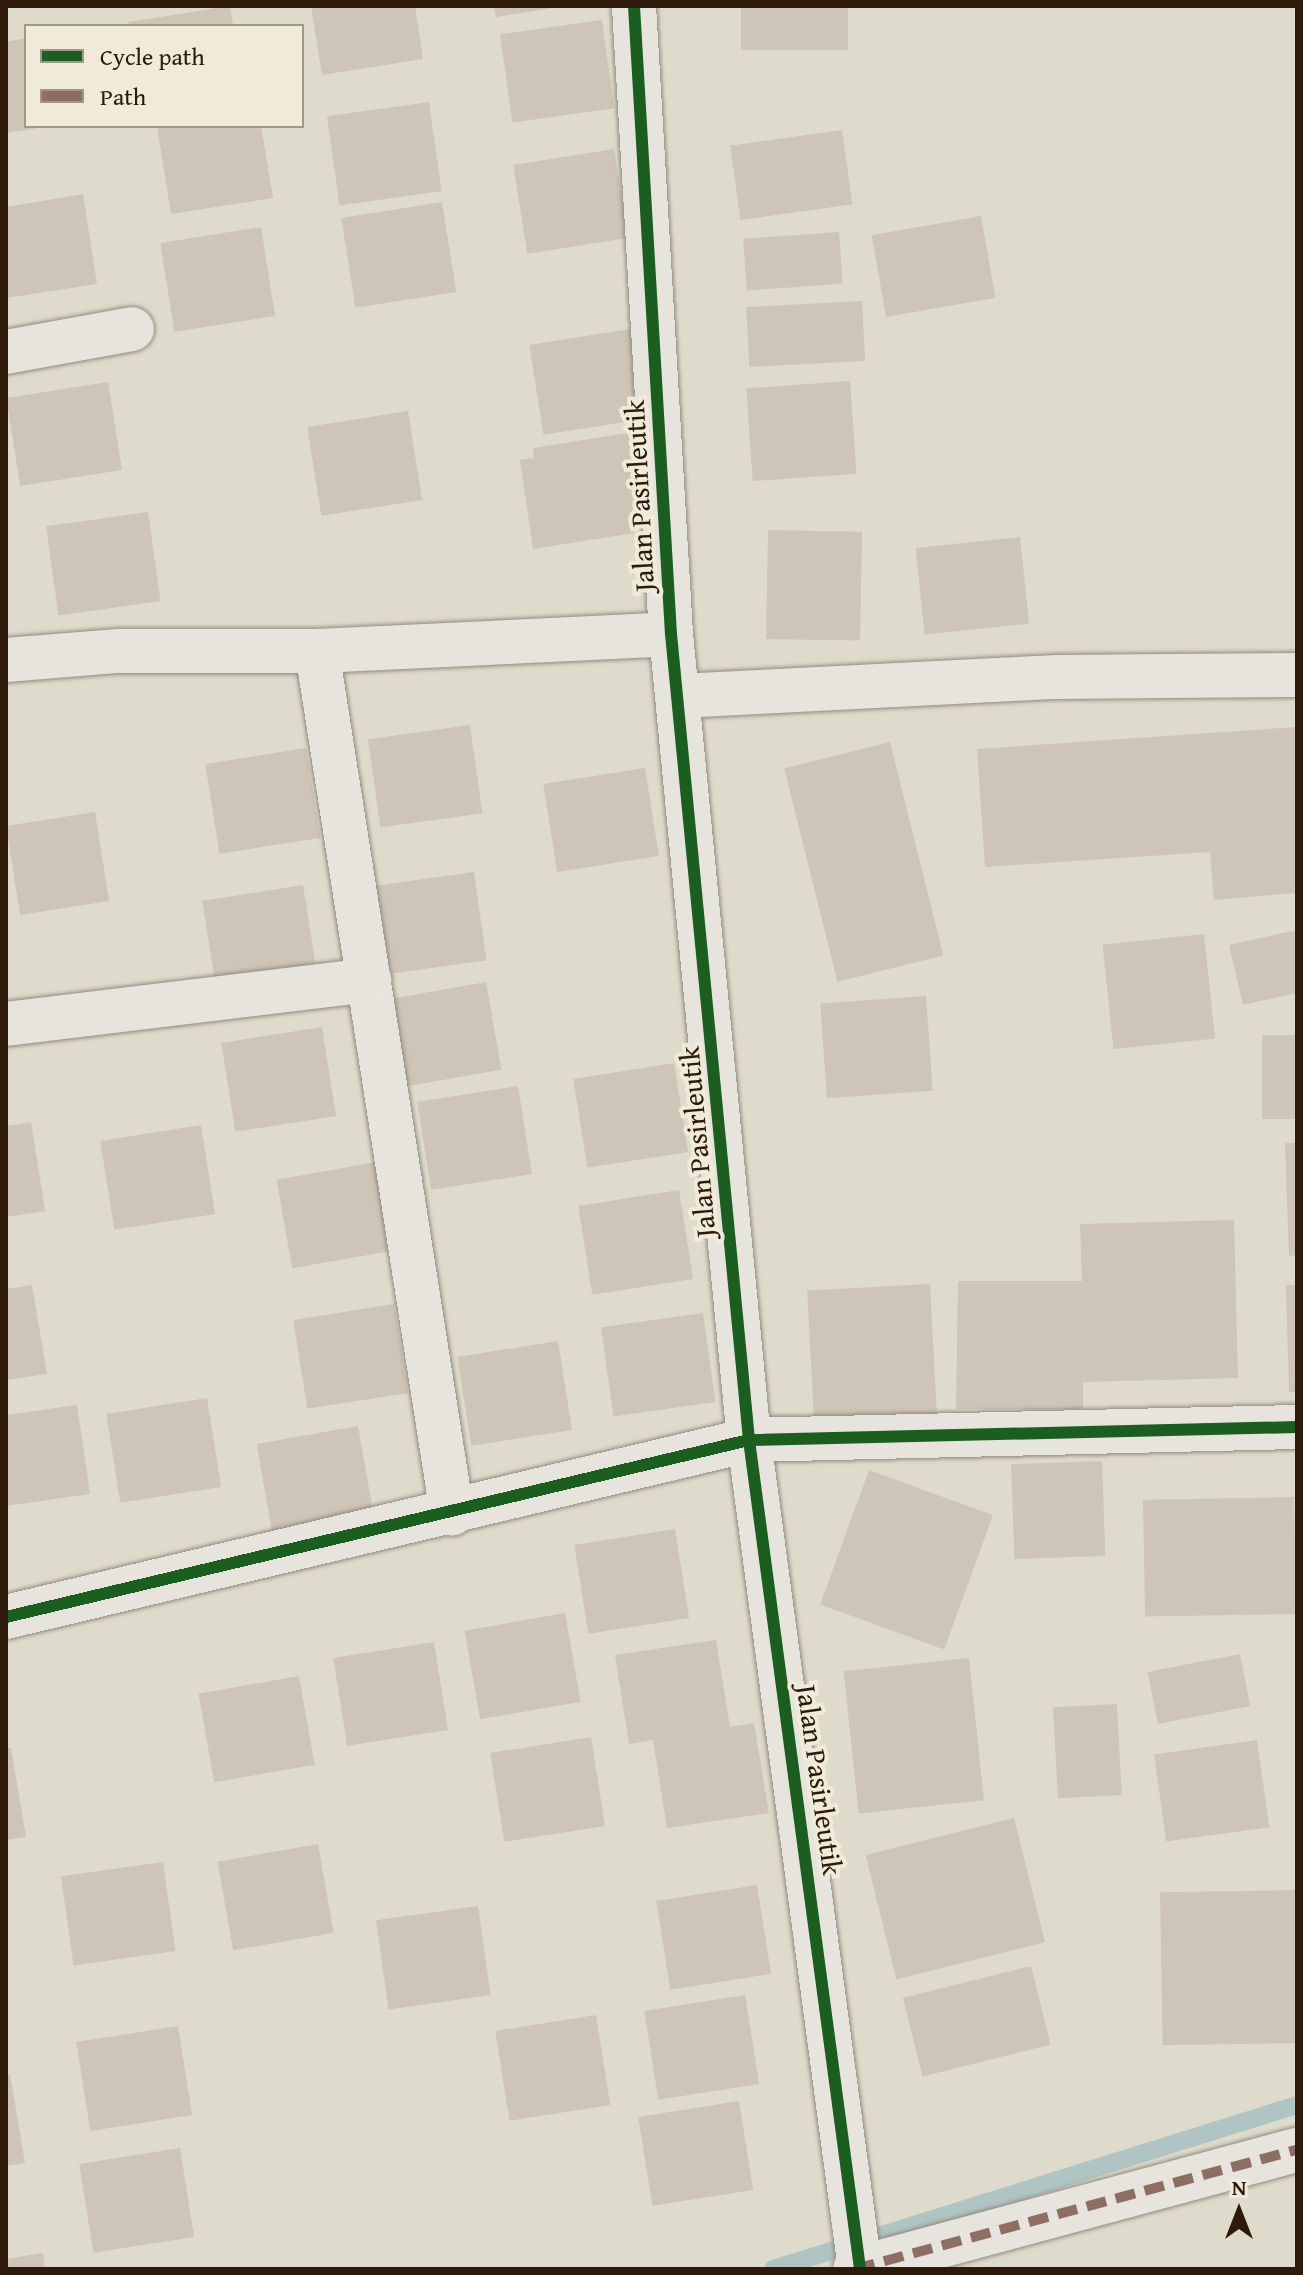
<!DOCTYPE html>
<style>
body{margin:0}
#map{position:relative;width:1303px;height:2275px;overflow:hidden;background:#dfdbcc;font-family:"Gentium Book Plus",serif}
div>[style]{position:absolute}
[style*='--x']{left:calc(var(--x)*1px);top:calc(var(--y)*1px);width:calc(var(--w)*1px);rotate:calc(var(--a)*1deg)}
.stream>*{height:18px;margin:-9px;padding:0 9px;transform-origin:9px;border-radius:9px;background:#afc4c3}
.building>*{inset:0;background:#cec4b7;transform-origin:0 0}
.roads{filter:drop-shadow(0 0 2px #908b81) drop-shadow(0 0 2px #908b81)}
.minor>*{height:44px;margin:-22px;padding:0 22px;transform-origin:22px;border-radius:22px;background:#e7e4dd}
.quiet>*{height:10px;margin-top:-5px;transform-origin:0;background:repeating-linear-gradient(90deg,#8d6e63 0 20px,transparent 0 30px)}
.cycleway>*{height:12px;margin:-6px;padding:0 6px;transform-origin:6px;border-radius:6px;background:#1b5e20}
span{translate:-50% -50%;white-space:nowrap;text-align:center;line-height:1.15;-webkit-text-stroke:8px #efead9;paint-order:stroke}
.street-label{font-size:28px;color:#2d1a0a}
.frame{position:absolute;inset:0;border:8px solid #2d1a0a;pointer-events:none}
.legend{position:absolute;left:24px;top:24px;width:280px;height:104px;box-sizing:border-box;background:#efead9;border:2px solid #a19786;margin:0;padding:10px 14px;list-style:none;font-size:24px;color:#2d1a0a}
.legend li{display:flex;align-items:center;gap:16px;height:40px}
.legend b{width:40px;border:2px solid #a19786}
.north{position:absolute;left:1199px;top:2171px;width:80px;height:80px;-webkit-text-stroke:6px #efead9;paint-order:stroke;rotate:0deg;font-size:22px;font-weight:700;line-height:32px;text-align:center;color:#2d1a0a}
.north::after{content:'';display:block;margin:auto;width:28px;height:36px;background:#2d1a0a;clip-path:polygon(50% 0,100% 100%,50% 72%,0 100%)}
</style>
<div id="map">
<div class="stream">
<i style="--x:773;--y:2269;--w:549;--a:-17.38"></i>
</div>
<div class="building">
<i style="left:230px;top:6px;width:20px;height:103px;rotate:81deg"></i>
<i style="clip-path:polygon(311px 6px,415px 6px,423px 59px,322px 75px)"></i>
<i style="clip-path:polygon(494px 6px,552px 6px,552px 8px,496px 17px)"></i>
<i style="left:741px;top:6px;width:107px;height:44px"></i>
<i style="left:602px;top:20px;width:89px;height:103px;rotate:82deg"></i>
<i style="clip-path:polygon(26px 38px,26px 126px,38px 128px,6px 133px,6px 42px)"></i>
<i style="left:429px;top:102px;width:90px;height:103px;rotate:82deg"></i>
<i style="clip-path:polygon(157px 126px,261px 126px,273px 198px,171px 214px)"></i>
<i style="left:842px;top:130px;width:75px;height:113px;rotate:82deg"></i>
<i style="left:614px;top:149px;width:90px;height:102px;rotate:81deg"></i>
<i style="clip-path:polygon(83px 194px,97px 284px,6px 298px,6px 207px)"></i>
<i style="left:442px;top:202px;width:91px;height:102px;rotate:81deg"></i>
<i style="left:981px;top:216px;width:83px;height:111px;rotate:80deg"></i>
<i style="left:261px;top:227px;width:90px;height:102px;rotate:81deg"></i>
<i style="left:839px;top:232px;width:52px;height:96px;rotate:86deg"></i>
<i style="left:862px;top:301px;width:60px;height:116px;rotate:87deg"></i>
<i style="left:630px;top:329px;width:91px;height:102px;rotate:81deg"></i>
<i style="left:850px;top:381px;width:93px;height:104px;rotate:86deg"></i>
<i style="left:108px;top:382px;width:89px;height:103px;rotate:81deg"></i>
<i style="left:408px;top:411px;width:90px;height:102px;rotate:81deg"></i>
<i style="clip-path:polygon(634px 432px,648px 521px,633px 524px,634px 533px,533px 549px,520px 460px,534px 458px,533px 448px)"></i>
<i style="left:148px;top:512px;width:90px;height:103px;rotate:82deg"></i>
<i style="left:768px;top:530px;width:94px;height:109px;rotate:1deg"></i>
<i style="left:1020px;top:537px;width:87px;height:105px;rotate:84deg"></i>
<i style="left:470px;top:725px;width:89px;height:103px;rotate:82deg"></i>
<i style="clip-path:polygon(1297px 727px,1297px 893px,1214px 900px,1210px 852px,985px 867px,977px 749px)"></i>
<i style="left:890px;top:742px;width:220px;height:109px;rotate:76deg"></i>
<i style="left:306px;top:748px;width:91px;height:102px;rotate:81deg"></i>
<i style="left:645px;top:768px;width:89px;height:103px;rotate:81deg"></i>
<i style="left:95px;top:812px;width:90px;height:90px;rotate:81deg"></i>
<i style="left:474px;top:872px;width:89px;height:103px;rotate:82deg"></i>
<i style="left:303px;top:885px;width:90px;height:102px;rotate:81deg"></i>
<i style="clip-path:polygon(1297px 930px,1297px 993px,1243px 1005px,1229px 945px)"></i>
<i style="left:1204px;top:934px;width:105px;height:102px;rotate:84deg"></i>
<i style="left:486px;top:982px;width:89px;height:102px;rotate:80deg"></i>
<i style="left:926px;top:996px;width:95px;height:106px;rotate:86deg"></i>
<i style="left:322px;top:1027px;width:90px;height:102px;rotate:81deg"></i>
<i style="left:1297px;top:1035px;width:84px;height:35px;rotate:90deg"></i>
<i style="left:674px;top:1063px;width:90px;height:102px;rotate:81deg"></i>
<i style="left:518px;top:1086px;width:89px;height:102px;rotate:81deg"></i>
<i style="clip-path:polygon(31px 1122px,45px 1211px,6px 1217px,6px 1126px)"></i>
<i style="left:201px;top:1125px;width:90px;height:102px;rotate:81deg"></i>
<i style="clip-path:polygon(1285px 1143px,1297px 1143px,1297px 1255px,1289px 1256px)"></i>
<i style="left:377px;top:1162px;width:90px;height:102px;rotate:80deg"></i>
<i style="left:679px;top:1190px;width:90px;height:102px;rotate:81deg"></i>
<i style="clip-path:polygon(1234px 1220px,1238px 1378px,1083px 1382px,1083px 1409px,956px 1409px,958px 1281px,1082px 1281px,1080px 1224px)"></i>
<i style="left:930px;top:1284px;width:130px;height:123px;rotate:87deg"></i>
<i style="clip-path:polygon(32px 1285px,47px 1374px,6px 1380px,6px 1289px)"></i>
<i style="clip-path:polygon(1286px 1285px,1297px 1285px,1297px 1392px,1289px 1392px)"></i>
<i style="left:394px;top:1304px;width:90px;height:102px;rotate:81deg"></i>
<i style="left:703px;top:1313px;width:90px;height:103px;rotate:82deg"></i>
<i style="left:558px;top:1341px;width:90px;height:102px;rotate:81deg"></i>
<i style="left:207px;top:1398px;width:90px;height:102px;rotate:81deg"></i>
<i style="clip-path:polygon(77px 1405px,90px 1494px,6px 1506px,6px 1415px)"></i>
<i style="left:358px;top:1426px;width:90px;height:103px;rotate:80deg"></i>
<i style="left:1102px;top:1461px;width:95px;height:91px;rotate:88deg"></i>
<i style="left:869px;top:1470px;width:132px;height:143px;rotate:20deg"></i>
<i style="left:1294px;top:1497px;width:117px;height:151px;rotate:89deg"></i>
<i style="left:675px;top:1529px;width:90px;height:102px;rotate:81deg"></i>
<i style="left:565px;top:1613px;width:90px;height:102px;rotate:80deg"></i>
<i style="clip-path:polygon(716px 1640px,730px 1727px,754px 1723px,769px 1813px,667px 1828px,653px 1740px,629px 1744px,615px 1655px)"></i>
<i style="left:434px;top:1642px;width:89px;height:102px;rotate:81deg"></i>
<i style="left:1240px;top:1654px;width:53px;height:94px;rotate:79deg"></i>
<i style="left:969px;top:1658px;width:143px;height:126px;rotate:84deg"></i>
<i style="left:299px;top:1676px;width:90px;height:102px;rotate:80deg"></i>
<i style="left:1117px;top:1704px;width:91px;height:64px;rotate:87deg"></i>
<i style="left:591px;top:1737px;width:90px;height:102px;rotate:81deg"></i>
<i style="left:1257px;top:1740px;width:88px;height:104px;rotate:82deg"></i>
<i style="clip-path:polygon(6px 1748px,11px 1748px,26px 1837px,6px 1840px)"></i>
<i style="left:1014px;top:1818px;width:128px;height:153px;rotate:76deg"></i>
<i style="left:318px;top:1844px;width:90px;height:102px;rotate:80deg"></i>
<i style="left:163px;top:1862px;width:90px;height:103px;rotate:82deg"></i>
<i style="left:757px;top:1885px;width:90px;height:102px;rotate:81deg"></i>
<i style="left:1295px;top:1890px;width:153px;height:135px;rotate:89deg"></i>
<i style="left:478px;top:1906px;width:90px;height:103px;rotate:82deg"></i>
<i style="left:1031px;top:1966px;width:81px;height:132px;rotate:76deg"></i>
<i style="left:745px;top:1995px;width:90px;height:102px;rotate:81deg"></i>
<i style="left:596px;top:2015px;width:91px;height:102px;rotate:81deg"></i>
<i style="left:178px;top:2026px;width:90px;height:103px;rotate:81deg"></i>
<i style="clip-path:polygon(10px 2074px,25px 2163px,6px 2166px,6px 2075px)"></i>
<i style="left:739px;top:2101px;width:90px;height:102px;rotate:81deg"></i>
<i style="left:180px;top:2148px;width:90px;height:102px;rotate:81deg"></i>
<i style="clip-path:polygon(43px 2253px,45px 2269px,6px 2269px,6px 2259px)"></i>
</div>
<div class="roads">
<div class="minor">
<i style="--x:634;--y:6;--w:629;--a:86.63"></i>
<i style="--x:671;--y:634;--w:810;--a:84.47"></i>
<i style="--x:749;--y:1440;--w:836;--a:82.37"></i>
<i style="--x:6;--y:352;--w:128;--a:-10.3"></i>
<i style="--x:317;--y:651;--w:873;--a:81.1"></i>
<i style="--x:6;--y:660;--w:113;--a:-4.6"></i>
<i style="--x:119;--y:651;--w:198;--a:0"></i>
<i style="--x:317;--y:651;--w:354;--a:-2.7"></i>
<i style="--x:679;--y:696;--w:378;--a:-2.9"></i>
<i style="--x:1057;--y:677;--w:240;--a:-0.5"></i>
<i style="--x:6;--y:1024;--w:366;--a:-6.9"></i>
<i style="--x:6;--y:1617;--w:764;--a:-13.4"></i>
<i style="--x:749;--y:1440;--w:548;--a:-1.36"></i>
<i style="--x:855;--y:2269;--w:458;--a:-15.1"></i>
</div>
</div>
<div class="quiet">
<i style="--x:855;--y:2269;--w:458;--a:-15.1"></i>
</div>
<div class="cycleway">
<i style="--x:634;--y:6;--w:629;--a:86.63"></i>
<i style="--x:671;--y:634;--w:810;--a:84.47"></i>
<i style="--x:749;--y:1440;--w:836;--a:82.37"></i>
<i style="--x:6;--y:1617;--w:764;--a:-13.4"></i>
<i style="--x:749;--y:1440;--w:548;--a:-1.36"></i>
</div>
<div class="street-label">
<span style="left:639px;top:496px;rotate:-93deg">Jalan Pasirleutik</span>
<span style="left:697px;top:1142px;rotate:-95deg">Jalan Pasirleutik</span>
<span style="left:820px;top:1780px;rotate:82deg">Jalan Pasirleutik</span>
</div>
<div class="frame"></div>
<ul class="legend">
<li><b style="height:10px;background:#1b5e20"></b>Cycle path</li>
<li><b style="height:10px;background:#8d6e63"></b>Path</li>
</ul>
<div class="north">N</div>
</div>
